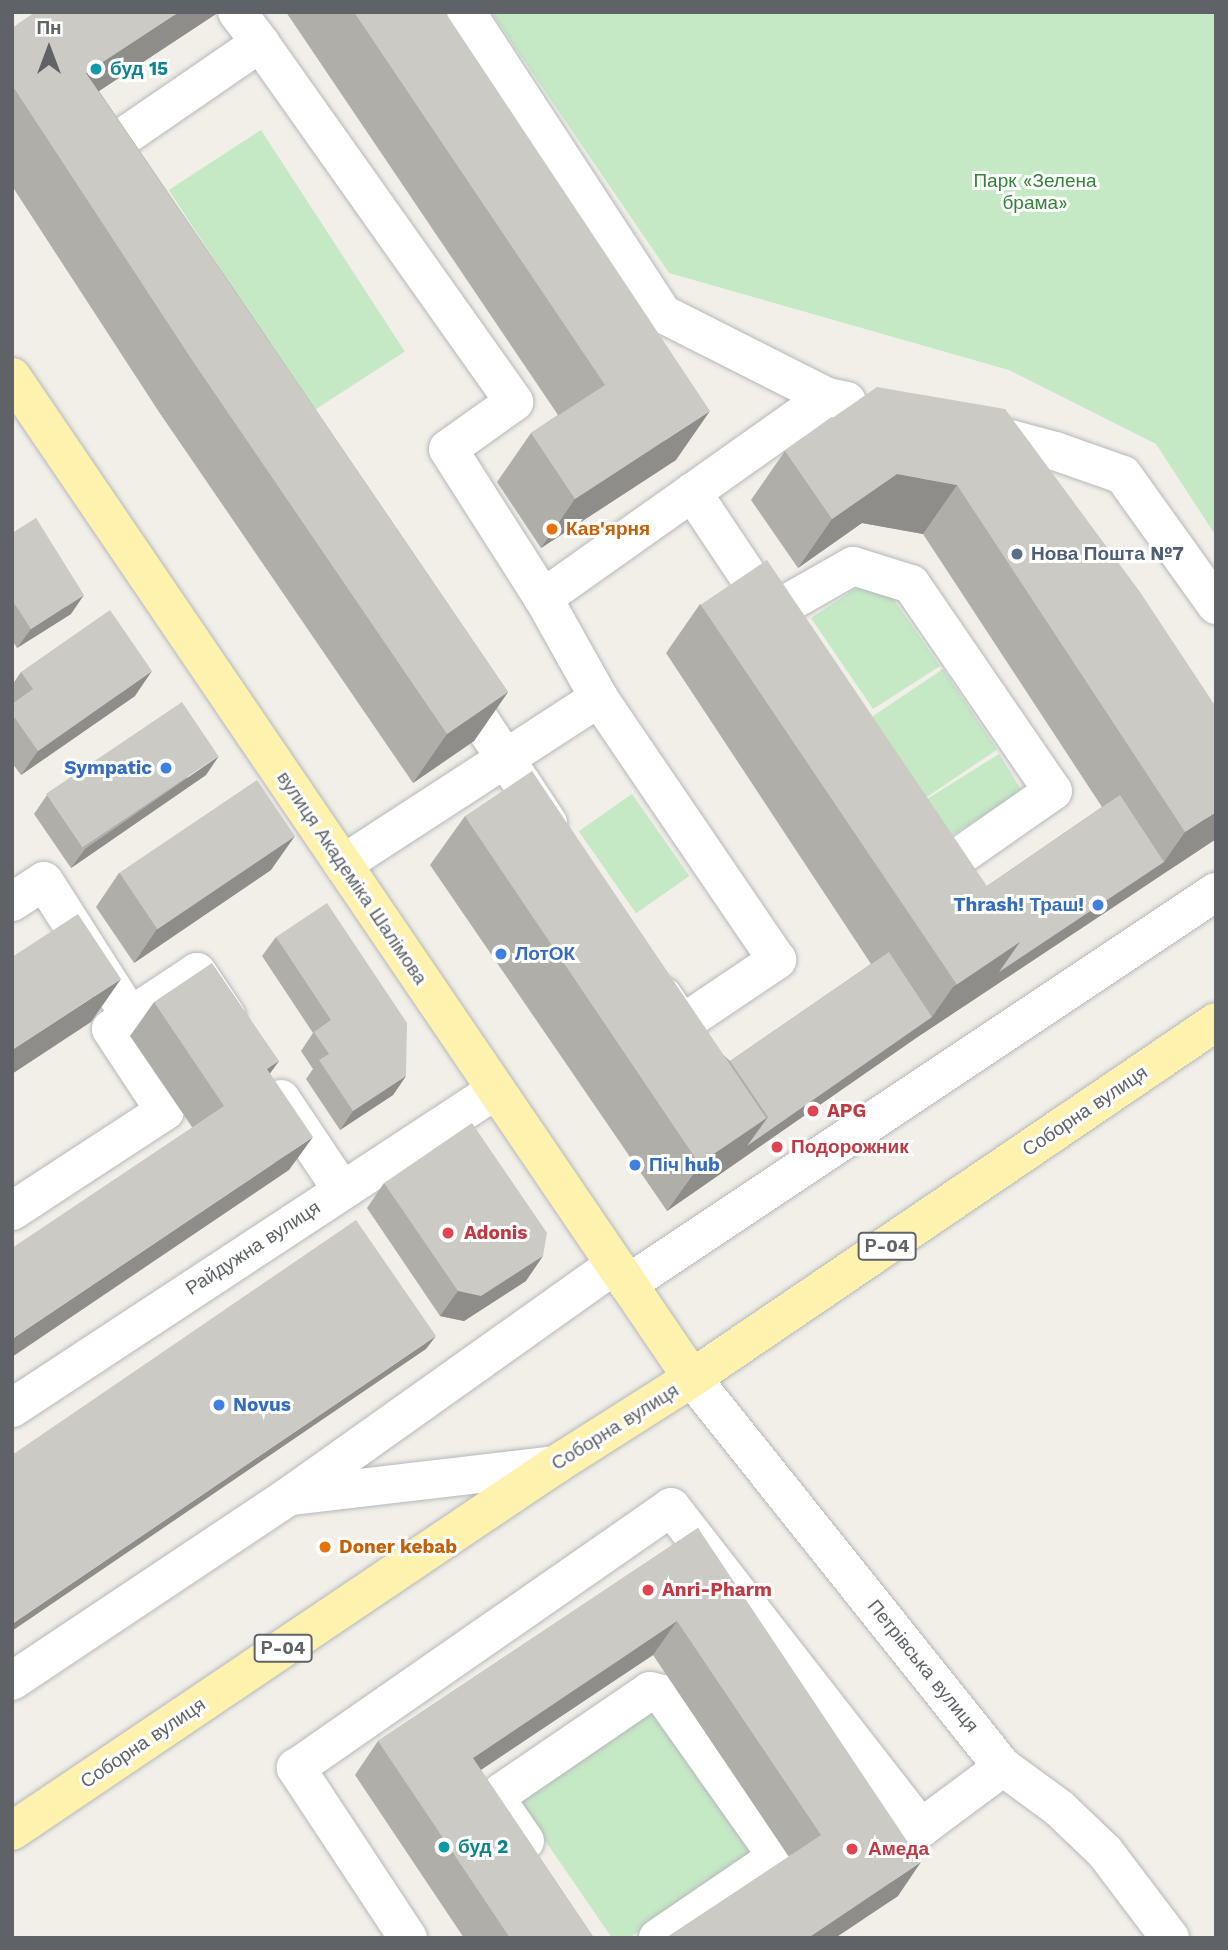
<!DOCTYPE html>
<meta charset="utf-8">
<style>
body{margin:0}
#map{position:relative;width:1228px;height:1950px;overflow:hidden;background:#f1efe8;font-family:"Work Sans",sans-serif}
div>[style]{position:absolute}
[style*='--x']{left:calc(var(--x)*1px);top:calc(var(--y)*1px);width:calc(var(--w)*1px);rotate:calc(var(--a)*1deg)}
.green>*{inset:0;background:#c5e8c5;transform-origin:0 0}
.roads{filter:drop-shadow(0 0 2px #b5b8bc) drop-shadow(0 0 2px #b5b8bc)}
.minor>*{height:38px;margin:-19px;padding:0 19px;transform-origin:19px;border-radius:19px;background:#fff}
.major>*{height:38px;margin:-19px;padding:0 19px;transform-origin:19px;border-radius:19px;background:#fff2af}
.wall>*{inset:0;background:#afaea9}
.shaded-wall>*{inset:0;background:#8f8d8a}
.building>*{inset:0;background:#cccac5;transform-origin:0 0}
.dots>*{width:19px;height:19px;translate:-50% -50%;box-sizing:border-box;border:4px solid #fff;border-radius:50%}
span{translate:-50% -50%;white-space:nowrap;text-align:center;line-height:1.15;-webkit-text-stroke:6px #fff;paint-order:stroke}
.shield-label span{padding:2px 5px;background:#fff;border:2px solid;border-radius:5px;-webkit-text-stroke-width:0}
.shield-label{font-size:18px;color:#5f6368;font-weight:700}
.culture-label{font-size:19px;color:#0d838f;font-weight:700}
.left{translate:0 -50%;text-align:left}
.park-label{font-size:19px;color:#348238}
.food-label{font-size:19px;color:#c56008;font-weight:700}
.service-label{font-size:19px;color:#4e5e75;font-weight:700}
.shop-label{font-size:19px;color:#366cbe;font-weight:700}
.right{translate:-100% -50%;text-align:right}
.street-label{font-size:19px;color:#5f6368}
.health-label{font-size:19px;color:#be3a42;font-weight:700}
.frame{position:absolute;inset:0;border:14px solid #5f6368;pointer-events:none}
.north{position:absolute;left:14px;top:14px;width:70px;height:70px;-webkit-text-stroke:5px #fff;paint-order:stroke;rotate:0deg;font-size:19px;font-weight:700;line-height:28px;text-align:center;color:#5f6368}
.north::after{content:'';display:block;margin:auto;width:24px;height:32px;background:#5f6368;clip-path:polygon(50% 0,100% 100%,50% 72%,0 100%)}
</style>
<div id="map">
<div class="green">
<i style="clip-path:polygon(491px 12px,1216px 12px,1216px 536px,1156px 444px,1009px 370px,669px 273px)"></i>
<i style="left:261px;top:130px;width:264px;height:110px;rotate:57deg"></i>
<i style="clip-path:polygon(883px 584px,940px 666px,873px 709px,811px 618px,858px 587px)"></i>
<i style="left:943px;top:669px;width:97px;height:110px;rotate:56deg"></i>
<i style="left:999px;top:754px;width:44px;height:108px;rotate:58deg"></i>
<i style="left:632px;top:794px;width:100px;height:65px;rotate:55deg"></i>
<i style="clip-path:polygon(647px 1711px,657px 1713px,750px 1847px,749px 1856px,629px 1938px,612px 1938px,520px 1804px,522px 1795px)"></i>
</div>
<div class="roads">
<div class="minor">
<i style="--x:237;--y:12;--w:39;--a:53"></i>
<i style="--x:466;--y:12;--w:361;--a:56.9"></i>
<i style="--x:663;--y:314;--w:184;--a:26.8"></i>
<i style="--x:827;--y:397;--w:20;--a:11"></i>
<i style="--x:115;--y:169;--w:22;--a:-124"></i>
<i style="--x:103;--y:151;--w:191;--a:-34.5"></i>
<i style="--x:260;--y:43;--w:440;--a:54.7"></i>
<i style="--x:514;--y:402;--w:81;--a:144.5"></i>
<i style="--x:448;--y:449;--w:177;--a:57.5"></i>
<i style="--x:981;--y:431;--w:77;--a:15.1"></i>
<i style="--x:1055;--y:451;--w:72;--a:19.4"></i>
<i style="--x:1123;--y:475;--w:160;--a:54.4"></i>
<i style="--x:692;--y:492;--w:144;--a:56.3"></i>
<i style="--x:772;--y:612;--w:93;--a:-29.6"></i>
<i style="--x:853;--y:566;--w:61;--a:17.2"></i>
<i style="--x:911;--y:584;--w:251;--a:55.6"></i>
<i style="--x:1053;--y:791;--w:145;--a:145.1"></i>
<i style="--x:456;--y:684;--w:167;--a:56.5"></i>
<i style="--x:343;--y:864;--w:305;--a:-33"></i>
<i style="--x:12;--y:902;--w:38;--a:-33"></i>
<i style="--x:44;--y:881;--w:160;--a:57.5"></i>
<i style="--x:663;--y:996;--w:34;--a:56"></i>
<i style="--x:682;--y:1024;--w:115;--a:-34"></i>
<i style="--x:777;--y:960;--w:317;--a:-124.2"></i>
<i style="--x:599;--y:698;--w:115;--a:-119.2"></i>
<i style="--x:543;--y:598;--w:348;--a:-35.3"></i>
<i style="--x:281;--y:1099;--w:110;--a:56.2"></i>
<i style="--x:12;--y:1211;--w:183;--a:-33.2"></i>
<i style="--x:165;--y:1111;--w:98;--a:-123.4"></i>
<i style="--x:111;--y:1029;--w:103;--a:-33.5"></i>
<i style="--x:197;--y:972;--w:54;--a:56.3"></i>
<i style="--x:628;--y:1284;--w:707;--a:-33.69"></i>
<i style="--x:692;--y:1378;--w:498;--a:51.4"></i>
<i style="--x:1003;--y:1767;--w:69;--a:36.2"></i>
<i style="--x:1059;--y:1808;--w:64;--a:43.7"></i>
<i style="--x:1105;--y:1852;--w:108;--a:52.9"></i>
<i style="--x:12;--y:1408;--w:579;--a:-33.31"></i>
<i style="--x:292;--y:1496;--w:265;--a:-6.7"></i>
<i style="--x:12;--y:1681;--w:332;--a:-33.7"></i>
<i style="--x:288;--y:1497;--w:400;--a:-35.4"></i>
<i style="--x:525;--y:1841;--w:46;--a:-124.4"></i>
<i style="--x:499;--y:1803;--w:11;--a:-75"></i>
<i style="--x:502;--y:1792;--w:179;--a:-34.3"></i>
<i style="--x:650;--y:1691;--w:12;--a:14"></i>
<i style="--x:662;--y:1694;--w:192;--a:54.7"></i>
<i style="--x:773;--y:1851;--w:10;--a:101"></i>
<i style="--x:771;--y:1861;--w:137;--a:145.7"></i>
<i style="--x:408;--y:1938;--w:204;--a:-123.4"></i>
<i style="--x:296;--y:1768;--w:457;--a:-34.8"></i>
<i style="--x:671;--y:1507;--w:407;--a:52.1"></i>
<i style="--x:921;--y:1828;--w:102;--a:-36.6"></i>
</div>
<div class="major">
<i style="--x:12;--y:377;--w:1210;--a:55.81"></i>
<i style="--x:12;--y:1831;--w:655;--a:-33.98"></i>
<i style="--x:555;--y:1465;--w:162;--a:-32.4"></i>
<i style="--x:692;--y:1378;--w:633;--a:-34.19"></i>
</div>
</div>
<div class="wall">
<i style="clip-path:polygon(219px 12px,99px 91px,508px 692px,474px 741px,413px 783px,159px 412px,12px 186px,12px 28px)"></i>
<i style="clip-path:polygon(286px 12px,445px 12px,676px 460px,541px 548px,497px 482px,531px 433px,558px 415px)"></i>
<i style="clip-path:polygon(1005px 409px,1216px 839px,919px 1036px,667px 1211px,430px 865px,465px 816px,730px 1061px,871px 964px,666px 653px,700px 604px,984px 888px,1102px 807px,923px 534px,862px 523px,798px 568px,751px 500px,785px 451px)"></i>
<i style="clip-path:polygon(12px 533px,71px 614px,17px 648px,12px 640px)"></i>
<i style="clip-path:polygon(21px 672px,135px 696px,21px 775px,12px 763px,12px 685px)"></i>
<i style="clip-path:polygon(206px 775px,71px 868px,34px 814px,47px 795px)"></i>
<i style="clip-path:polygon(271px 870px,134px 963px,96px 907px,119px 873px)"></i>
<i style="clip-path:polygon(276px 937px,406px 1076px,393px 1095px,340px 1130px,306px 1079px,313px 1069px,301px 1051px,313px 1033px,262px 956px)"></i>
<i style="clip-path:polygon(154px 1002px,279px 1061px,270px 1073px,289px 1170px,192px 1127px,130px 1036px)"></i>
<i style="clip-path:polygon(384px 1183px,526px 1281px,464px 1321px,440px 1316px,367px 1208px)"></i>
<i style="clip-path:polygon(698px 1528px,898px 1896px,835px 1938px,666px 1938px,789px 1857px,653px 1655px,481px 1770px,594px 1938px,464px 1938px,355px 1775px,378px 1741px)"></i>
</div>
<div class="shaded-wall">
<i style="clip-path:polygon(179px 12px,219px 12px,52px 122px,86px 73px)"></i>
<i style="clip-path:polygon(710px 411px,676px 460px,541px 548px,575px 499px)"></i>
<i style="clip-path:polygon(897px 474px,957px 485px,923px 534px,862px 523px,798px 568px,832px 519px)"></i>
<i style="clip-path:polygon(84px 595px,71px 614px,17px 648px,31px 629px)"></i>
<i style="clip-path:polygon(152px 671px,135px 696px,21px 775px,38px 751px)"></i>
<i style="clip-path:polygon(508px 692px,474px 741px,413px 783px,447px 734px)"></i>
<i style="clip-path:polygon(219px 756px,206px 775px,71px 868px,85px 849px)"></i>
<i style="clip-path:polygon(1216px 812px,1216px 839px,919px 1036px,667px 1211px,702px 1162px,768px 1117px,932px 1017px,953px 987px,1020px 942px,1164px 862px,1185px 832px)"></i>
<i style="clip-path:polygon(295px 836px,271px 870px,134px 963px,157px 929px)"></i>
<i style="clip-path:polygon(121px 979px,91px 1022px,12px 1074px,12px 1050px)"></i>
<i style="clip-path:polygon(279px 1061px,255px 1094px,267px 1069px)"></i>
<i style="clip-path:polygon(406px 1076px,393px 1095px,340px 1130px,353px 1111px)"></i>
<i style="clip-path:polygon(313px 1137px,289px 1170px,12px 1357px,12px 1339px)"></i>
<i style="clip-path:polygon(543px 1256px,526px 1281px,464px 1321px,440px 1316px,458px 1291px)"></i>
<i style="clip-path:polygon(436px 1336px,426px 1349px,12px 1631px,12px 1624px)"></i>
<i style="clip-path:polygon(677px 1621px,653px 1655px,449px 1791px,473px 1758px)"></i>
<i style="clip-path:polygon(921px 1862px,898px 1896px,835px 1938px,808px 1938px)"></i>
</div>
<div class="building">
<i style="clip-path:polygon(35px 12px,179px 12px,86px 73px,508px 692px,447px 734px,194px 363px,12px 85px,12px 28px)"></i>
<i style="clip-path:polygon(354px 12px,445px 12px,710px 411px,575px 499px,531px 433px,605px 385px)"></i>
<i style="clip-path:polygon(877px 387px,1005px 409px,1140px 592px,1216px 707px,1216px 812px,1185px 832px,957px 485px,897px 474px,832px 519px,785px 451px)"></i>
<i style="clip-path:polygon(36px 518px,84px 595px,31px 629px,12px 600px,12px 533px)"></i>
<i style="left:767px;top:560px;width:458px;height:80px;rotate:56deg"></i>
<i style="clip-path:polygon(110px 610px,152px 671px,38px 751px,12px 714px,12px 704px,33px 689px,21px 672px)"></i>
<i style="left:182px;top:702px;width:65px;height:164px;rotate:56deg"></i>
<i style="left:532px;top:771px;width:419px;height:81px;rotate:56deg"></i>
<i style="left:257px;top:780px;width:68px;height:166px;rotate:56deg"></i>
<i style="clip-path:polygon(1120px 795px,1164px 862px,999px 972px,1020px 942px,984px 888px)"></i>
<i style="clip-path:polygon(327px 903px,407px 1023px,406px 1076px,353px 1111px,319px 1060px,329px 1054px,314px 1032px,331px 1020px,276px 937px)"></i>
<i style="clip-path:polygon(78px 914px,121px 979px,12px 1050px,12px 957px)"></i>
<i style="clip-path:polygon(889px 952px,932px 1017px,747px 1146px,768px 1117px,730px 1061px)"></i>
<i style="clip-path:polygon(212px 963px,279px 1061px,267px 1069px,313px 1137px,12px 1339px,12px 1248px,224px 1106px,154px 1002px)"></i>
<i style="clip-path:polygon(472px 1123px,547px 1233px,543px 1256px,481px 1296px,458px 1291px,384px 1183px)"></i>
<i style="clip-path:polygon(356px 1220px,436px 1336px,12px 1624px,12px 1455px)"></i>
<i style="clip-path:polygon(698px 1528px,921px 1862px,808px 1938px,666px 1938px,821px 1835px,677px 1621px,473px 1758px,594px 1938px,510px 1938px,378px 1741px)"></i>
</div>
<div class="dots">
<i style="left:96px;top:69px;background:#0f9aa8"></i>
<i style="left:552px;top:529px;background:#e8710a"></i>
<i style="left:1017px;top:554px;background:#5c6f8a"></i>
<i style="left:166px;top:768px;background:#3f7fe0"></i>
<i style="left:1098px;top:905px;background:#3f7fe0"></i>
<i style="left:501px;top:954px;background:#3f7fe0"></i>
<i style="left:813px;top:1111px;background:#e0444e"></i>
<i style="left:777px;top:1147px;background:#e0444e"></i>
<i style="left:635px;top:1165px;background:#3f7fe0"></i>
<i style="left:448px;top:1233px;background:#e0444e"></i>
<i style="left:219px;top:1405px;background:#3f7fe0"></i>
<i style="left:325px;top:1547px;background:#e8710a"></i>
<i style="left:648px;top:1590px;background:#e0444e"></i>
<i style="left:444px;top:1847px;background:#0f9aa8"></i>
<i style="left:852px;top:1849px;background:#e0444e"></i>
</div>
<div class="shield-label">
<span style="left:887px;top:1246px">Р-04</span>
<span style="left:283px;top:1648px">Р-04</span>
</div>
<div class="culture-label">
<span class="left" style="left:110px;top:69px">буд 15</span>
<span class="left" style="left:458px;top:1847px">буд 2</span>
</div>
<div class="park-label">
<span style="left:1035px;top:192px">Парк «Зелена<br>брама»</span>
</div>
<div class="food-label">
<span class="left" style="left:566px;top:529px">Кав'ярня</span>
<span class="left" style="left:339px;top:1547px">Doner kebab</span>
</div>
<div class="service-label">
<span class="left" style="left:1031px;top:554px">Нова Пошта №7</span>
</div>
<div class="shop-label">
<span class="right" style="left:152px;top:768px">Sympatic</span>
<span class="right" style="left:1084px;top:905px">Thrash! Траш!</span>
<span class="left" style="left:515px;top:954px">ЛотОК</span>
<span class="left" style="left:649px;top:1165px">Піч hub</span>
<span class="left" style="left:233px;top:1405px">Novus</span>
</div>
<div class="street-label">
<span style="left:352px;top:878px;rotate:56deg">вулиця Академіка Шалімова</span>
<span style="left:1085px;top:1111px;rotate:-34deg">Соборна вулиця</span>
<span style="left:253px;top:1248px;rotate:-33deg">Райдужна вулиця</span>
<span style="left:615px;top:1427px;rotate:-32deg">Соборна вулиця</span>
<span style="left:923px;top:1666px;rotate:51deg">Петрівська вулиця</span>
<span style="left:143px;top:1743px;rotate:-34deg">Соборна вулиця</span>
</div>
<div class="health-label">
<span class="left" style="left:827px;top:1111px">APG</span>
<span class="left" style="left:791px;top:1147px">Подорожник</span>
<span class="left" style="left:464px;top:1233px">Adonis</span>
<span class="left" style="left:662px;top:1590px">Anri-Pharm</span>
<span class="left" style="left:868px;top:1849px">Амеда</span>
</div>
<div class="frame"></div>
<div class="north">Пн</div>
</div>
